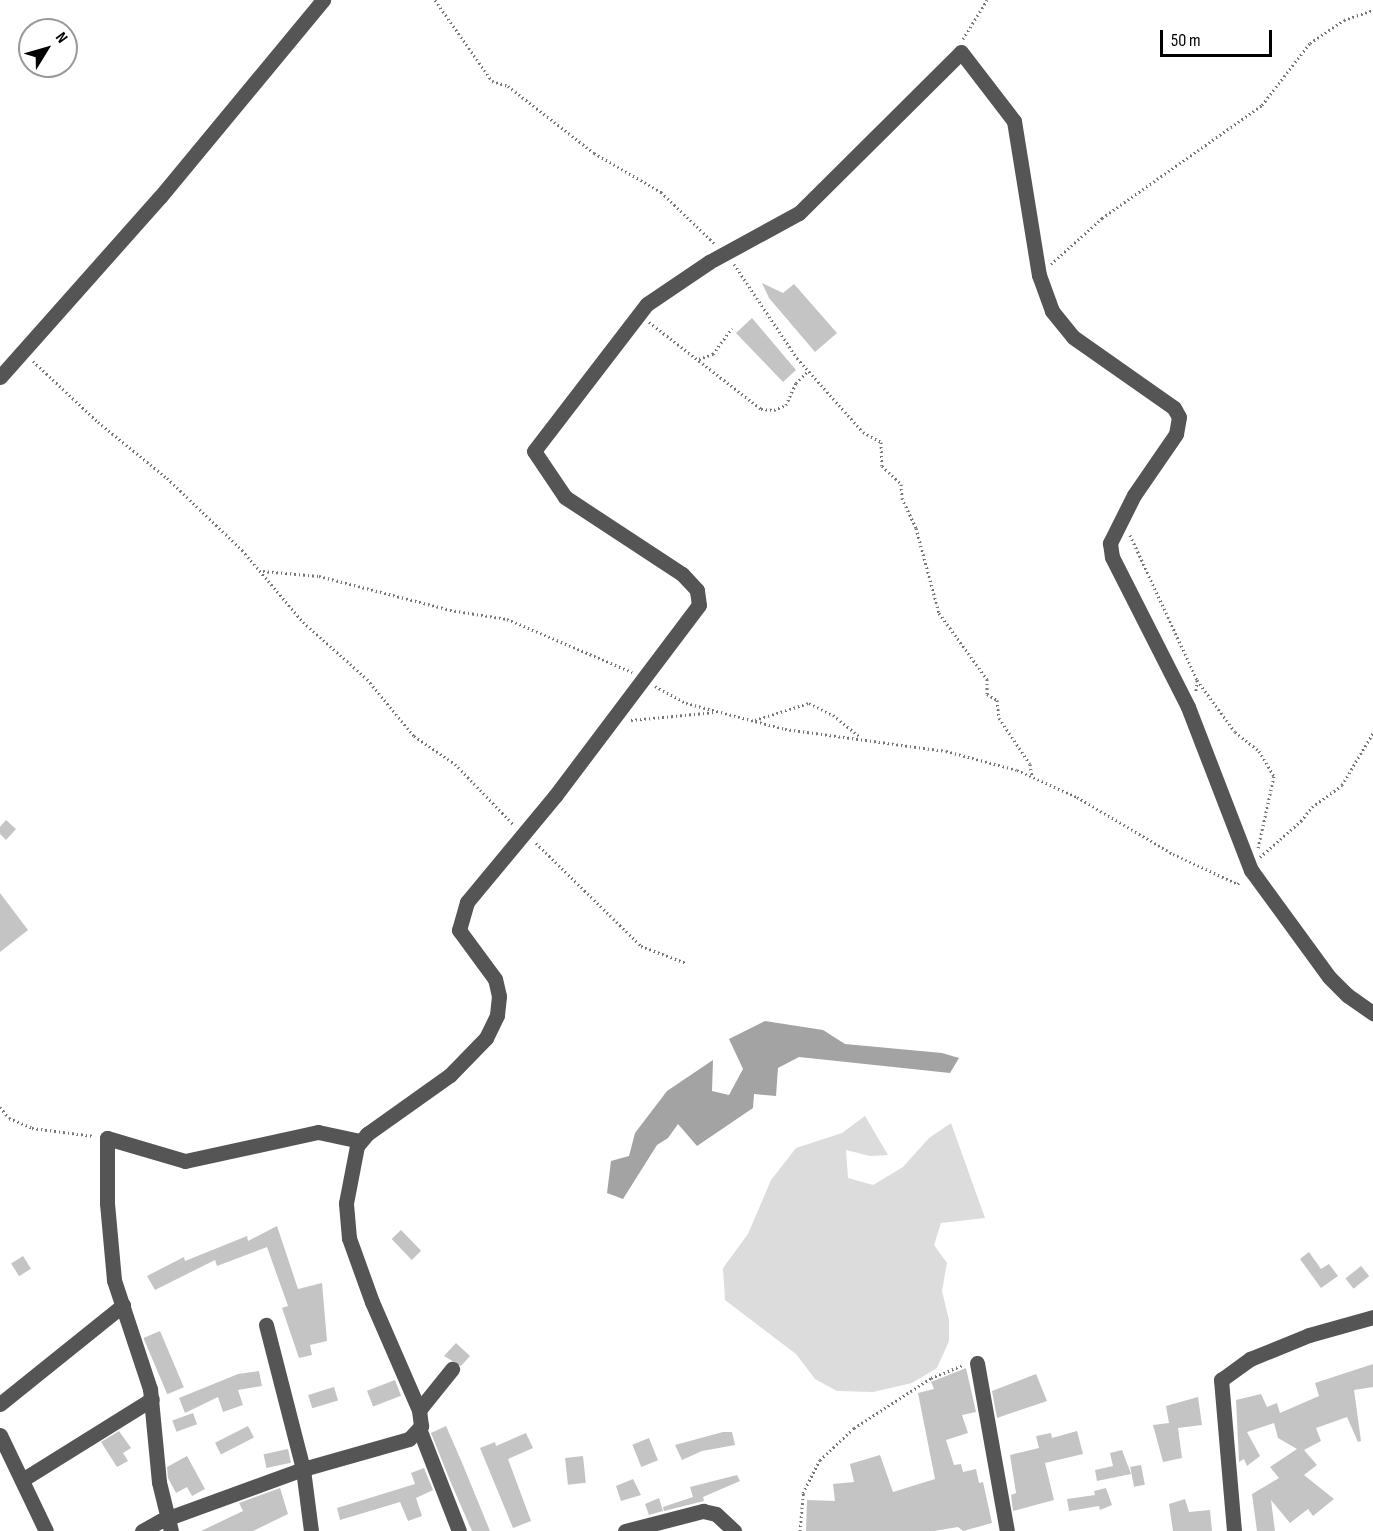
<!DOCTYPE html>
<style>
body{margin:0}
#map{position:relative;width:1373px;height:1531px;overflow:hidden;background:#fff;font-family:"Sofia Sans Condensed",sans-serif}
div>[style]{position:absolute}
[style*='--x']{left:calc(var(--x)*1px);top:calc(var(--y)*1px);width:calc(var(--w)*1px);rotate:calc(var(--a)*1deg)}
.green>*{inset:0;background:#dcdcdc}
.water>*{inset:0;background:#a3a3a3}
.building>*{inset:0;background:#c4c4c4;transform-origin:0 0}
.path>*{height:3px;margin-top:-1.5px;transform-origin:0;background:repeating-linear-gradient(90deg,#777 0 1.5px,transparent 0 4.5px)}
.minor>*{height:15px;margin:-7.5px;padding:0 7.5px;transform-origin:7.5px;border-radius:7.5px;background:#555}
span{translate:-50% -50%;white-space:nowrap;text-align:center;line-height:1.15;-webkit-text-stroke:4.5px #fff;paint-order:stroke}
.north{position:absolute;left:18px;top:18px;width:60px;height:60px;box-sizing:border-box;background:#fff;border:2px solid #999;border-radius:50%;rotate:53deg;font-size:16px;font-weight:700;line-height:24px;text-align:center;color:#000}
.north::after{content:'';display:block;margin:auto;width:21px;height:27px;background:#000;clip-path:polygon(50% 0,100% 100%,50% 72%,0 100%)}
.scale{position:absolute;left:1160px;top:30px;width:112px;height:27px;box-sizing:border-box;border:3px solid #000;border-top:0;padding-left:8px;font-size:18px;line-height:21px;white-space:nowrap;color:#000;-webkit-text-stroke:4px #fff;paint-order:stroke}
</style>
<div id="map">
<div class="green">
<i style="clip-path:polygon(865px 1116px,888px 1155px,870px 1156px,846px 1150px,848px 1178px,873px 1185px,903px 1167px,929px 1138px,951px 1123px,985px 1218px,941px 1223px,934px 1245px,947px 1263px,942px 1291px,949px 1320px,949px 1341px,937px 1368px,912px 1383px,873px 1392px,837px 1391px,815px 1379px,796px 1354px,725px 1300px,723px 1268px,748px 1234px,771px 1180px,796px 1148px,842px 1133px)"></i>
</div>
<div class="water">
<i style="clip-path:polygon(765px 1021px,823px 1030px,845px 1044px,942px 1053px,959px 1058px,950px 1073px,799px 1057px,778px 1068px,776px 1096px,754px 1094px,753px 1108px,697px 1146px,678px 1124px,668px 1138px,657px 1145px,623px 1199px,607px 1193px,611px 1161px,629px 1156px,635px 1133px,667px 1091px,713px 1060px,712px 1091px,729px 1095px,743px 1069px,729px 1039px)"></i>
</div>
<div class="building">
<i style="clip-path:polygon(762px 283px,783px 293px,794px 284px,837px 333px,815px 352px,769px 298px)"></i>
<i style="clip-path:polygon(752px 318px,796px 370px,783px 382px,736px 333px)"></i>
<i style="clip-path:polygon(6px 820px,16px 829px,6px 840px,0 834px,0 827px)"></i>
<i style="clip-path:polygon(0 893px,28px 930px,0 952px)"></i>
<i style="clip-path:polygon(277px 1226px,298px 1289px,322px 1283px,327px 1341px,310px 1345px,312px 1355px,299px 1358px,282px 1308px,288px 1306px,267px 1247px,217px 1266px,215px 1260px,155px 1290px,147px 1276px,184px 1257px,185px 1261px,247px 1236px,248px 1241px)"></i>
<i style="left:401px;top:1230px;width:29px;height:13px;rotate:46deg"></i>
<i style="clip-path:polygon(1309px 1252px,1321px 1269px,1329px 1264px,1338px 1276px,1321px 1288px,1300px 1259px)"></i>
<i style="left:23px;top:1256px;width:15px;height:14px;rotate:58deg"></i>
<i style="left:1361px;top:1266px;width:13px;height:20px;rotate:51deg"></i>
<i style="left:160px;top:1331px;width:61px;height:18px;rotate:67deg"></i>
<i style="clip-path:polygon(456px 1343px,470px 1356px,461px 1366px,444px 1356px)"></i>
<i style="clip-path:polygon(1373px 1364px,1373px 1387px,1354px 1390px,1361px 1441px,1358px 1442px,1347px 1417px,1316px 1428px,1321px 1441px,1304px 1450px,1317px 1465px,1304px 1475px,1334px 1499px,1313px 1516px,1308px 1509px,1290px 1523px,1271px 1500px,1275px 1531px,1257px 1531px,1252px 1494px,1279px 1478px,1270px 1467px,1297px 1449px,1278px 1438px,1274px 1423px,1247px 1432px,1260px 1456px,1247px 1466px,1244px 1459px,1239px 1462px,1236px 1400px,1261px 1394px,1267px 1407px,1277px 1403px,1280px 1413px,1319px 1396px,1315px 1383px)"></i>
<i style="clip-path:polygon(966px 1368px,976px 1412px,962px 1415px,968px 1433px,946px 1440px,954px 1465px,961px 1464px,963px 1472px,976px 1469px,979px 1483px,983px 1482px,992px 1523px,963px 1531px,958px 1527px,934px 1531px,806px 1531px,807px 1500px,835px 1501px,833px 1484px,854px 1482px,850px 1464px,880px 1455px,893px 1492px,935px 1479px,918px 1393px,934px 1389px,931px 1382px)"></i>
<i style="clip-path:polygon(259px 1371px,262px 1386px,238px 1390px,243px 1405px,223px 1412px,218px 1397px,185px 1413px,179px 1398px,238px 1374px)"></i>
<i style="clip-path:polygon(1036px 1374px,1047px 1401px,997px 1418px,992px 1391px)"></i>
<i style="left:395px;top:1380px;width:17px;height:30px;rotate:69deg"></i>
<i style="left:334px;top:1387px;width:14px;height:27px;rotate:73deg"></i>
<i style="clip-path:polygon(1198px 1397px,1202px 1425px,1178px 1428px,1182px 1458px,1163px 1462px,1153px 1425px,1169px 1423px,1166px 1406px)"></i>
<i style="left:193px;top:1413px;width:12px;height:22px;rotate:70deg"></i>
<i style="left:248px;top:1426px;width:13px;height:37px;rotate:63deg"></i>
<i style="clip-path:polygon(446px 1426px,463px 1465px,490px 1531px,472px 1531px,451px 1483px,431px 1433px)"></i>
<i style="clip-path:polygon(119px 1431px,131px 1448px,123px 1453px,128px 1461px,117px 1467px,101px 1442px)"></i>
<i style="clip-path:polygon(1077px 1431px,1083px 1454px,1045px 1463px,1054px 1500px,1013px 1511px,1011px 1495px,1016px 1493px,1010px 1455px,1039px 1448px,1036px 1436px,1051px 1433px,1052px 1438px)"></i>
<i style="clip-path:polygon(723px 1432px,732px 1432px,735px 1445px,702px 1451px,682px 1460px,675px 1445px)"></i>
<i style="clip-path:polygon(526px 1433px,533px 1448px,508px 1459px,531px 1521px,513px 1528px,480px 1448px,495px 1442px,496px 1446px)"></i>
<i style="left:649px;top:1438px;width:24px;height:18px;rotate:68deg"></i>
<i style="left:288px;top:1449px;width:14px;height:25px;rotate:78deg"></i>
<i style="clip-path:polygon(1122px 1450px,1131px 1474px,1097px 1481px,1095px 1470px,1113px 1466px,1110px 1453px)"></i>
<i style="clip-path:polygon(187px 1456px,205px 1489px,192px 1496px,187px 1487px,176px 1493px,168px 1478px,167px 1467px)"></i>
<i style="left:583px;top:1456px;width:27px;height:18px;rotate:84deg"></i>
<i style="left:1141px;top:1465px;width:20px;height:11px;rotate:79deg"></i>
<i style="clip-path:polygon(424px 1468px,433px 1490px,416px 1498px,422px 1516px,408px 1521px,400px 1502px,340px 1520px,337px 1508px,415px 1484px,411px 1473px)"></i>
<i style="clip-path:polygon(737px 1475px,740px 1481px,703px 1497px,704px 1501px,664px 1511px,663px 1507px,693px 1497px,690px 1487px)"></i>
<i style="clip-path:polygon(633px 1479px,641px 1495px,621px 1501px,616px 1486px)"></i>
<i style="clip-path:polygon(280px 1488px,288px 1514px,253px 1531px,201px 1531px,243px 1511px,239px 1503px)"></i>
<i style="clip-path:polygon(1106px 1488px,1112px 1505px,1100px 1510px,1099px 1506px,1069px 1511px,1067px 1499px,1095px 1495px,1094px 1491px)"></i>
<i style="clip-path:polygon(659px 1498px,663px 1511px,649px 1515px,645px 1504px)"></i>
<i style="clip-path:polygon(1185px 1499px,1189px 1512px,1210px 1510px,1212px 1531px,1173px 1531px,1169px 1504px)"></i>
</div>
<div class="path">
<i style="--x:435;--y:0;--w:99;--a:54.9"></i>
<i style="--x:492;--y:81;--w:17;--a:17"></i>
<i style="--x:508;--y:86;--w:109;--a:37.9"></i>
<i style="--x:594;--y:153;--w:78;--a:30.2"></i>
<i style="--x:661;--y:192;--w:75;--a:43.9"></i>
<i style="--x:963;--y:39;--w:46;--a:-58.4"></i>
<i style="--x:734;--y:264;--w:113;--a:56.2"></i>
<i style="--x:797;--y:358;--w:99;--a:48.3"></i>
<i style="--x:863;--y:432;--w:21;--a:29"></i>
<i style="--x:881;--y:442;--w:24;--a:88"></i>
<i style="--x:882;--y:466;--w:26;--a:43"></i>
<i style="--x:901;--y:484;--w:14;--a:86"></i>
<i style="--x:902;--y:498;--w:33;--a:65"></i>
<i style="--x:916;--y:528;--w:88;--a:74.9"></i>
<i style="--x:939;--y:613;--w:82;--a:54"></i>
<i style="--x:987;--y:679;--w:15;--a:90"></i>
<i style="--x:987;--y:694;--w:12;--a:31"></i>
<i style="--x:997;--y:700;--w:18;--a:84"></i>
<i style="--x:999;--y:718;--w:55;--a:56"></i>
<i style="--x:1030;--y:764;--w:12;--a:81"></i>
<i style="--x:1051;--y:264;--w:69;--a:-42"></i>
<i style="--x:1102;--y:218;--w:196;--a:-35.2"></i>
<i style="--x:1262;--y:105;--w:78;--a:-52.3"></i>
<i style="--x:1310;--y:43;--w:41;--a:-34.1"></i>
<i style="--x:1344;--y:20;--w:31;--a:-19"></i>
<i style="--x:649;--y:322;--w:142;--a:37.8"></i>
<i style="--x:761;--y:409;--w:13;--a:4"></i>
<i style="--x:774;--y:410;--w:13;--a:-23"></i>
<i style="--x:786;--y:405;--w:24;--a:-66"></i>
<i style="--x:796;--y:383;--w:17;--a:-45"></i>
<i style="--x:699;--y:359;--w:15;--a:-20"></i>
<i style="--x:713;--y:354;--w:32;--a:-54"></i>
<i style="--x:33;--y:361;--w:89;--a:43.2"></i>
<i style="--x:98;--y:422;--w:89;--a:39.1"></i>
<i style="--x:167;--y:478;--w:104;--a:43.8"></i>
<i style="--x:242;--y:550;--w:94;--a:49.7"></i>
<i style="--x:303;--y:622;--w:86;--a:41.7"></i>
<i style="--x:367;--y:679;--w:74;--a:50.5"></i>
<i style="--x:414;--y:736;--w:50;--a:34.3"></i>
<i style="--x:455;--y:764;--w:85;--a:46"></i>
<i style="--x:1130;--y:535;--w:160;--a:65.2"></i>
<i style="--x:1197;--y:680;--w:12;--a:95"></i>
<i style="--x:263;--y:571;--w:56;--a:5.1"></i>
<i style="--x:319;--y:576;--w:135;--a:14.5"></i>
<i style="--x:450;--y:610;--w:58;--a:9"></i>
<i style="--x:507;--y:619;--w:136;--a:23"></i>
<i style="--x:1197;--y:680;--w:64;--a:53.8"></i>
<i style="--x:1235;--y:732;--w:31;--a:38"></i>
<i style="--x:1259;--y:751;--w:29;--a:59"></i>
<i style="--x:1274;--y:776;--w:74;--a:102.5"></i>
<i style="--x:655;--y:686;--w:35;--a:29"></i>
<i style="--x:686;--y:703;--w:102;--a:14.7"></i>
<i style="--x:785;--y:729;--w:162;--a:7.8"></i>
<i style="--x:946;--y:751;--w:73;--a:15"></i>
<i style="--x:1017;--y:770;--w:66;--a:24.2"></i>
<i style="--x:1077;--y:797;--w:112;--a:30.7"></i>
<i style="--x:1173;--y:854;--w:72;--a:24.8"></i>
<i style="--x:1238;--y:884;--w:4;--a:-56"></i>
<i style="--x:631;--y:720;--w:85;--a:-5.4"></i>
<i style="--x:755;--y:720;--w:57;--a:-17.5"></i>
<i style="--x:809;--y:703;--w:27;--a:27"></i>
<i style="--x:833;--y:715;--w:36;--a:39"></i>
<i style="--x:536;--y:843;--w:147;--a:44.4"></i>
<i style="--x:641;--y:946;--w:48;--a:20.7"></i>
<i style="--x:1260;--y:857;--w:55;--a:-41.3"></i>
<i style="--x:1301;--y:821;--w:18;--a:-52"></i>
<i style="--x:1312;--y:807;--w:37;--a:-36"></i>
<i style="--x:1342;--y:785;--w:61;--a:-59.2"></i>
<i style="--x:0;--y:1107;--w:14;--a:51"></i>
<i style="--x:9;--y:1118;--w:25;--a:23"></i>
<i style="--x:32;--y:1128;--w:62;--a:7.5"></i>
<i style="--x:800;--y:1531;--w:38;--a:-85"></i>
<i style="--x:803;--y:1493;--w:37;--a:-63"></i>
<i style="--x:820;--y:1460;--w:47;--a:-43.3"></i>
<i style="--x:854;--y:1428;--w:92;--a:-33"></i>
<i style="--x:931;--y:1378;--w:35;--a:-22"></i>
</div>
<div class="minor">
<i style="--x:0;--y:377;--w:241;--a:-48.4"></i>
<i style="--x:160;--y:197;--w:256;--a:-50.4"></i>
<i style="--x:977;--y:1363;--w:171;--a:79.9"></i>
<i style="--x:0;--y:1404;--w:158;--a:-38.8"></i>
<i style="--x:419;--y:1410;--w:53;--a:-51.2"></i>
<i style="--x:420;--y:1431;--w:107;--a:68.7"></i>
<i style="--x:0;--y:1435;--w:106;--a:64.4"></i>
<i style="--x:22;--y:1480;--w:153;--a:-31.9"></i>
<i style="--x:142;--y:1531;--w:21;--a:-29"></i>
<i style="--x:160;--y:1521;--w:152;--a:-20"></i>
<i style="--x:303;--y:1469;--w:149;--a:-104.4"></i>
<i style="--x:171;--y:1531;--w:50;--a:-103.8"></i>
<i style="--x:159;--y:1482;--w:93;--a:-95.5"></i>
<i style="--x:150;--y:1389;--w:115;--a:-108.3"></i>
<i style="--x:114;--y:1280;--w:77;--a:-95.2"></i>
<i style="--x:107;--y:1203;--w:65;--a:-90"></i>
<i style="--x:107;--y:1138;--w:81;--a:16.4"></i>
<i style="--x:185;--y:1161;--w:136;--a:-12.3"></i>
<i style="--x:318;--y:1132;--w:43;--a:12.1"></i>
<i style="--x:311;--y:1531;--w:63;--a:-97.4"></i>
<i style="--x:303;--y:1469;--w:110;--a:-15.8"></i>
<i style="--x:409;--y:1439;--w:18;--a:-47"></i>
<i style="--x:421;--y:1426;--w:16;--a:-97"></i>
<i style="--x:419;--y:1410;--w:118;--a:-113.5"></i>
<i style="--x:372;--y:1302;--w:68;--a:-109.8"></i>
<i style="--x:349;--y:1238;--w:35;--a:-95"></i>
<i style="--x:346;--y:1203;--w:58;--a:-79.1"></i>
<i style="--x:357;--y:1146;--w:16;--a:-50"></i>
<i style="--x:367;--y:1134;--w:102;--a:-35.4"></i>
<i style="--x:450;--y:1075;--w:52;--a:-45.8"></i>
<i style="--x:486;--y:1038;--w:25;--a:-64"></i>
<i style="--x:497;--y:1015;--w:19;--a:-84"></i>
<i style="--x:499;--y:996;--w:17;--a:-103"></i>
<i style="--x:495;--y:979;--w:61;--a:-126.3"></i>
<i style="--x:459;--y:930;--w:29;--a:-74"></i>
<i style="--x:467;--y:902;--w:138;--a:-50.3"></i>
<i style="--x:555;--y:796;--w:239;--a:-53"></i>
<i style="--x:699;--y:605;--w:15;--a:-98"></i>
<i style="--x:697;--y:590;--w:22;--a:-133"></i>
<i style="--x:682;--y:574;--w:140;--a:-146.7"></i>
<i style="--x:565;--y:497;--w:55;--a:-124"></i>
<i style="--x:534;--y:451;--w:185;--a:-52.5"></i>
<i style="--x:647;--y:304;--w:75;--a:-34.1"></i>
<i style="--x:709;--y:262;--w:102;--a:-28.6"></i>
<i style="--x:799;--y:213;--w:228;--a:-44.8"></i>
<i style="--x:961;--y:52;--w:87;--a:52.5"></i>
<i style="--x:1014;--y:121;--w:156;--a:80.8"></i>
<i style="--x:1039;--y:275;--w:38;--a:70"></i>
<i style="--x:1052;--y:311;--w:33;--a:51"></i>
<i style="--x:1073;--y:337;--w:123;--a:35.1"></i>
<i style="--x:1174;--y:408;--w:10;--a:61"></i>
<i style="--x:1179;--y:417;--w:17;--a:100"></i>
<i style="--x:1176;--y:434;--w:74;--a:124.5"></i>
<i style="--x:1134;--y:495;--w:54;--a:116.6"></i>
<i style="--x:1110;--y:543;--w:14;--a:82"></i>
<i style="--x:1112;--y:557;--w:168;--a:63.1"></i>
<i style="--x:1188;--y:707;--w:175;--a:68.9"></i>
<i style="--x:1251;--y:870;--w:132;--a:53.9"></i>
<i style="--x:1329;--y:977;--w:25;--a:45"></i>
<i style="--x:1347;--y:995;--w:32;--a:35"></i>
<i style="--x:625;--y:1531;--w:81;--a:-14.4"></i>
<i style="--x:703;--y:1511;--w:13;--a:13"></i>
<i style="--x:716;--y:1514;--w:25;--a:43"></i>
<i style="--x:1234;--y:1531;--w:152;--a:-94.9"></i>
<i style="--x:1221;--y:1380;--w:36;--a:-36"></i>
<i style="--x:1250;--y:1359;--w:64;--a:-22.1"></i>
<i style="--x:1309;--y:1335;--w:66;--a:-15.7"></i>
</div>
<div class="north">N</div>
<div class="scale">50 m</div>
</div>
